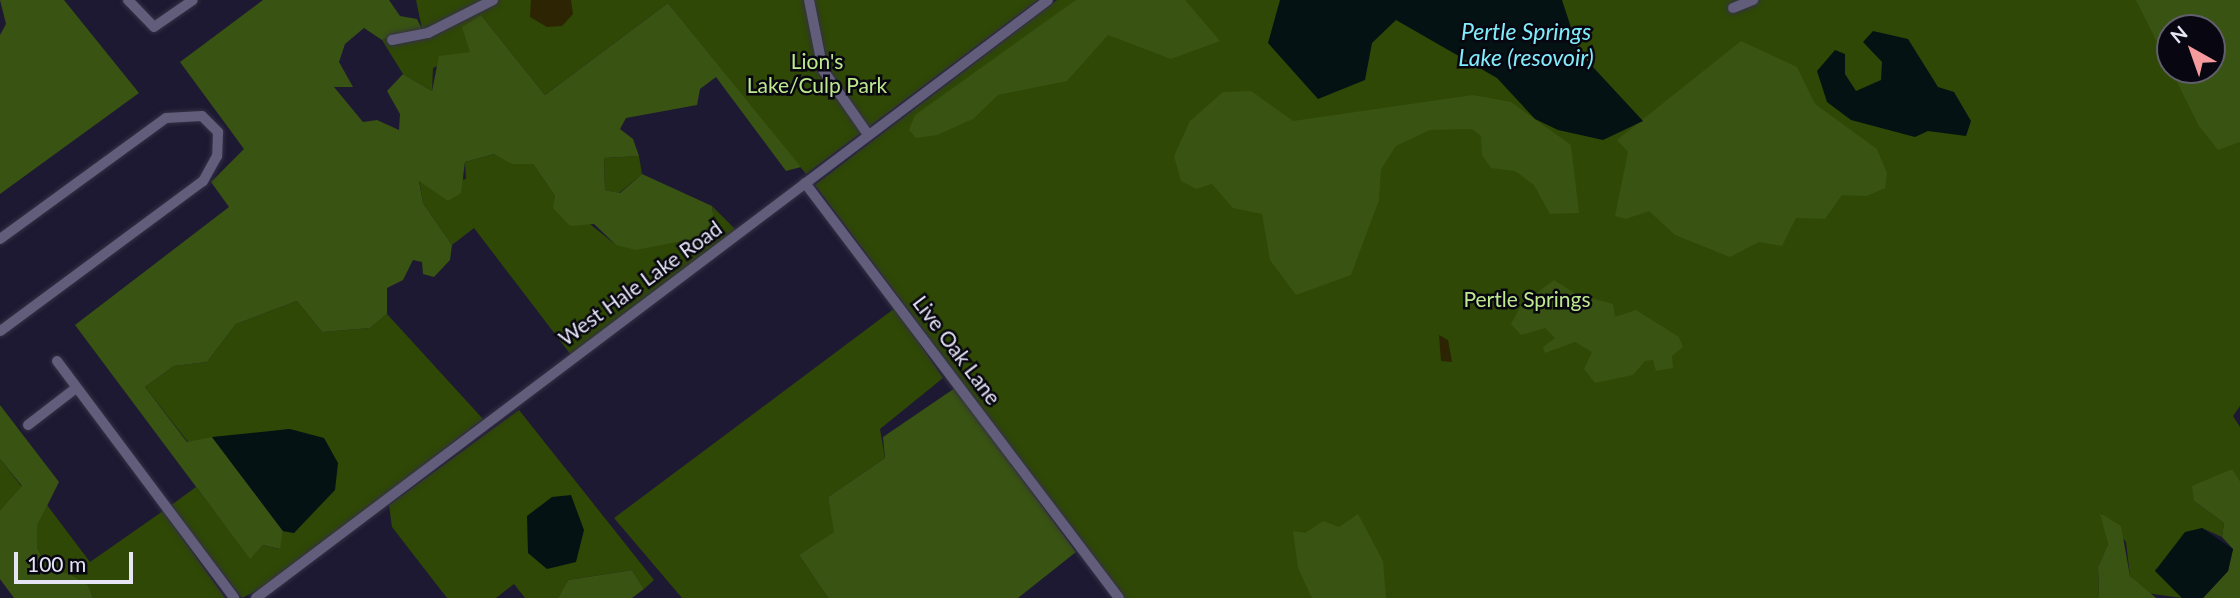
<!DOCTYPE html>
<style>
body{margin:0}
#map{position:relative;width:2240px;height:598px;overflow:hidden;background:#1d1932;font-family:Lato,sans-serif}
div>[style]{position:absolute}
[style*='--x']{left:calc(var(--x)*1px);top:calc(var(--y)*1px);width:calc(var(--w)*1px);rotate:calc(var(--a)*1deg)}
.green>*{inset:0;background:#2f4805}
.forest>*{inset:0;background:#395312}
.sand>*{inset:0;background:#2c2403}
.water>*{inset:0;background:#051213}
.roads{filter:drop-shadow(0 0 2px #343145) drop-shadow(0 0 2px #343145)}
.minor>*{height:10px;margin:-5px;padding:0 5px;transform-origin:5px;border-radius:5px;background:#615d7b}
span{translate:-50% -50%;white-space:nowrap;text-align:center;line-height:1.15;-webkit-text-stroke:5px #080610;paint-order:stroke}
.park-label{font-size:21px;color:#bee88e}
.street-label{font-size:21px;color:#e6e5f6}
.water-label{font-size:23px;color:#81ecfa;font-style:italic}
.north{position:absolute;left:2156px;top:14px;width:70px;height:70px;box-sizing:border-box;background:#080610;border:2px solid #615f6c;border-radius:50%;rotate:320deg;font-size:19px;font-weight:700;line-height:28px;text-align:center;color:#e6e5f6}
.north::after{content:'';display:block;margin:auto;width:24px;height:32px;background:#f59b9e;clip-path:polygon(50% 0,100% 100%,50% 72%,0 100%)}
.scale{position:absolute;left:14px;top:552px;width:119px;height:32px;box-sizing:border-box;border:4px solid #e6e5f6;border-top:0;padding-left:9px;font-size:21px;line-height:24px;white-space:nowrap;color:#e6e5f6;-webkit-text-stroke:5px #080610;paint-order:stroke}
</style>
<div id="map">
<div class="green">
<i style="clip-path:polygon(416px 0,1038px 0,806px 174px,668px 3px,545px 95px,481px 15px,470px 52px,433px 68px,432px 91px,403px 74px,382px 40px,422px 29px)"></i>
<i style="clip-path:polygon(evenodd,1057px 0,2240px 0,2240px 406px,2233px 416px,2240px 427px,2240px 481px,2231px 469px,2194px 501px,2224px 523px,2222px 537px,2202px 528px,2155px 570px,2182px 598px,2146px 593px,2130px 576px,2126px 542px,2101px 513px,2108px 544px,2098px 567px,2099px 598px,1123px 598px,815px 185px,1057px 0,2170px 28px,2212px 28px,2212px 70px,2170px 70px,2170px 28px)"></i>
<i style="clip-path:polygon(494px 154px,512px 163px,533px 164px,555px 196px,616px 245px,714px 221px,712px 206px,736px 230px,571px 355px,474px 228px,452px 245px,423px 203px,419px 180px,431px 185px,466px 179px,465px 162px)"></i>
<i style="clip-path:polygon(639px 156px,642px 174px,619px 193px,605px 190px,604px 158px)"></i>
<i style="clip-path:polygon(297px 301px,322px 332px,370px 328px,387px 314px,483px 419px,268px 585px,242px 598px,170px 506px,196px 487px,250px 558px,263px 545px,279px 549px,283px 531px,295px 533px,290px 429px,188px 442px,145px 387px,174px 366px,207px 362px,236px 324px)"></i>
<i style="clip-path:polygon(895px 308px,943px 378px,880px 429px,885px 458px,828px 497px,835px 532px,799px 555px,828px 598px,682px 598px,614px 518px)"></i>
<i style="clip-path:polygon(519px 410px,654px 580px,644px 589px,632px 570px,568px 580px,558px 598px,525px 598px,514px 584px,496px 598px,447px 598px,392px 527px,389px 505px)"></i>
<i style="clip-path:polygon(0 459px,22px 487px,0 510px)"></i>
<i style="clip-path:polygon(47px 505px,90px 562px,163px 511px,225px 598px,93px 598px,88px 585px,68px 573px,50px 573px,37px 547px,37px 526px)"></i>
</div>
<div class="forest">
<i style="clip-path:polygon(0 0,64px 0,139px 93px,0 194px,0 35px,6px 24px)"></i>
<i style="clip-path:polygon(263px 0,389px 0,400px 16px,417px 19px,422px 29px,382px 40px,364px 28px,345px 44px,339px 62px,353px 87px,334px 87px,363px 122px,377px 120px,399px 130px,400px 114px,387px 91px,403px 74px,432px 91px,439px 56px,470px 52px,462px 27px,481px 15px,545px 95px,668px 3px,801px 167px,786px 171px,716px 77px,700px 89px,697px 105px,626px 118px,620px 129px,633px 139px,639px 156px,604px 158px,605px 190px,620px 193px,642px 174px,712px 206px,714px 221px,697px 238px,636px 250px,616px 245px,594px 224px,570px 226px,553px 208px,555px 196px,533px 164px,512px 164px,494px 154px,465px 162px,461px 193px,448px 201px,419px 181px,423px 203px,452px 245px,450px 260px,434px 277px,423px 274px,422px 262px,413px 260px,403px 280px,387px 288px,387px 314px,370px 328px,322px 332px,297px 301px,236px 324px,207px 362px,174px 366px,145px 387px,187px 442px,212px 437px,283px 531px,280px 549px,263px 545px,250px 559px,75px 325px,229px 207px,211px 182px,244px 149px,180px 62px)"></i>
<i style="clip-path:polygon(1076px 0,1185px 0,1220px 41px,1171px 59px,1108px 35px,1067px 81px,998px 95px,973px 119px,937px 135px,916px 138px,909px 130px,915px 115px)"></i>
<i style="clip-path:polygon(evenodd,2136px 0,2240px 0,2240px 142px,2218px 150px,2199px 126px,2136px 0,2170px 28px,2212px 28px,2212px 70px,2170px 70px,2170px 28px)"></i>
<i style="clip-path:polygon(1741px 41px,1797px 67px,1815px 104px,1877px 149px,1887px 173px,1885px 188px,1867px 196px,1842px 195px,1825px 219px,1796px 218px,1782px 246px,1759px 242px,1730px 257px,1675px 235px,1649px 211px,1626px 219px,1615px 216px,1628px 152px,1617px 140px)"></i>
<i style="clip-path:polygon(1251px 91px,1293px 121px,1473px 95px,1511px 102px,1571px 145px,1579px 213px,1550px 214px,1534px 185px,1515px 171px,1491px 168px,1482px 155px,1481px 136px,1472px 129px,1430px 130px,1396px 146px,1381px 169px,1379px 200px,1351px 275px,1296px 295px,1270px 260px,1262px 214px,1233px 208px,1212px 184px,1196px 189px,1181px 181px,1174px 156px,1190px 121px,1223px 92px)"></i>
<i style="clip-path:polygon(1554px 280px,1576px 294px,1613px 304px,1615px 317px,1636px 310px,1679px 337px,1683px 347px,1672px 356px,1673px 368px,1656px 371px,1653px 360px,1645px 361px,1633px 375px,1595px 383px,1584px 369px,1592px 352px,1575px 342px,1545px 353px,1543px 347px,1555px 338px,1545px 328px,1521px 335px,1511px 324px,1522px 304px)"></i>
<i style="clip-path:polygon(955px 388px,1076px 552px,1018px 598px,828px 598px,799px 555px,834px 532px,828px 497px,885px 458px,883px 437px)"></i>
<i style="clip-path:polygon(0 405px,59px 482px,37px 526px,37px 547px,50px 573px,68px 573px,88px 585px,93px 598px,14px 598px,0 579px,0 510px,22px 486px,0 459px)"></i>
<i style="clip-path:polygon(2232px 469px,2240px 481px,2240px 598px,2203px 598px,2228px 571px,2233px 549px,2222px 537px,2224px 523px,2194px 501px,2192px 486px)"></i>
<i style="clip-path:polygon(2100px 513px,2121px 526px,2130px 576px,2156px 598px,2099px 598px,2098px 567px,2108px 544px)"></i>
<i style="clip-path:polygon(1358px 514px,1383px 561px,1386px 598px,1312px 598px,1298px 568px,1293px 531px,1305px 533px,1323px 521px,1339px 527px)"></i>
<i style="clip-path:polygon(632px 570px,644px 589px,632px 598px,558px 598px,568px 580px)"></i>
</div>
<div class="sand">
<i style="clip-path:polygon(531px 0,571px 0,573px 14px,562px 26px,547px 27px,530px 17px)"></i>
<i style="clip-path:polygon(1439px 335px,1448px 340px,1452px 362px,1441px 361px)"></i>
</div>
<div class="water">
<i style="clip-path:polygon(1280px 0,1562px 0,1579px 52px,1643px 121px,1603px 140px,1558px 130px,1535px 119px,1497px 78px,1396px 20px,1372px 43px,1365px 80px,1318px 99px,1268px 43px)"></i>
<i style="clip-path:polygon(1873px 31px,1908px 39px,1938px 87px,1954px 92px,1971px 121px,1966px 136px,1928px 131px,1915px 137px,1851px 120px,1827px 102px,1817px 71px,1835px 50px,1845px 54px,1845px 74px,1856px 91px,1881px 80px,1882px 62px,1863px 42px)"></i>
<i style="clip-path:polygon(290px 429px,324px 438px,338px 463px,335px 490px,294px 533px,283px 531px,212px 437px)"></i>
<i style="clip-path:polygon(571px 495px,584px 530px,576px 562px,547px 569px,528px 553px,527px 516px,552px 497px)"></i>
<i style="clip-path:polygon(2202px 528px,2233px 549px,2228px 571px,2203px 598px,2182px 598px,2155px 571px,2185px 532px)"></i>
</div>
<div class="roads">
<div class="minor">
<i style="--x:128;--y:0;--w:37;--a:46"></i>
<i style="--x:154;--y:27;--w:47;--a:-34.7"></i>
<i style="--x:809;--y:0;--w:71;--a:78.7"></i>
<i style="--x:823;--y:70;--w:77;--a:55.1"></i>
<i style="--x:1733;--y:8;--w:22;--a:-22"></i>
<i style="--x:392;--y:40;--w:37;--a:-11"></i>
<i style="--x:428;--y:33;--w:73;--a:-26.9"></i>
<i style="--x:805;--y:183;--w:520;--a:52.89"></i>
<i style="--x:0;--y:239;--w:205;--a:-36.1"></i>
<i style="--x:166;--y:118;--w:36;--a:-3"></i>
<i style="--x:202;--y:116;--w:23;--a:45"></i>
<i style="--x:218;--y:132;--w:24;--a:92"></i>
<i style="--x:217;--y:156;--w:29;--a:119"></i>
<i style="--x:203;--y:181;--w:252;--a:143.5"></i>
<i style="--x:57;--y:361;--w:296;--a:53.2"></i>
<i style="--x:28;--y:425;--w:61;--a:-37.6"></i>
<i style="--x:256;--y:598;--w:992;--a:-37.05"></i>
</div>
</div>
<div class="park-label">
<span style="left:817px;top:73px">Lion's<br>Lake/Culp Park</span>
<span style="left:1527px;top:299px">Pertle Springs</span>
</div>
<div class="street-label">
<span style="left:640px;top:283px;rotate:-36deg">West Hale Lake Road</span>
<span style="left:957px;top:350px;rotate:53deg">Live Oak Lane</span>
</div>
<div class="water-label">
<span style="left:1526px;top:44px">Pertle Springs<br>Lake (resovoir)</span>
</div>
<div class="north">N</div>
<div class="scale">100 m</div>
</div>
